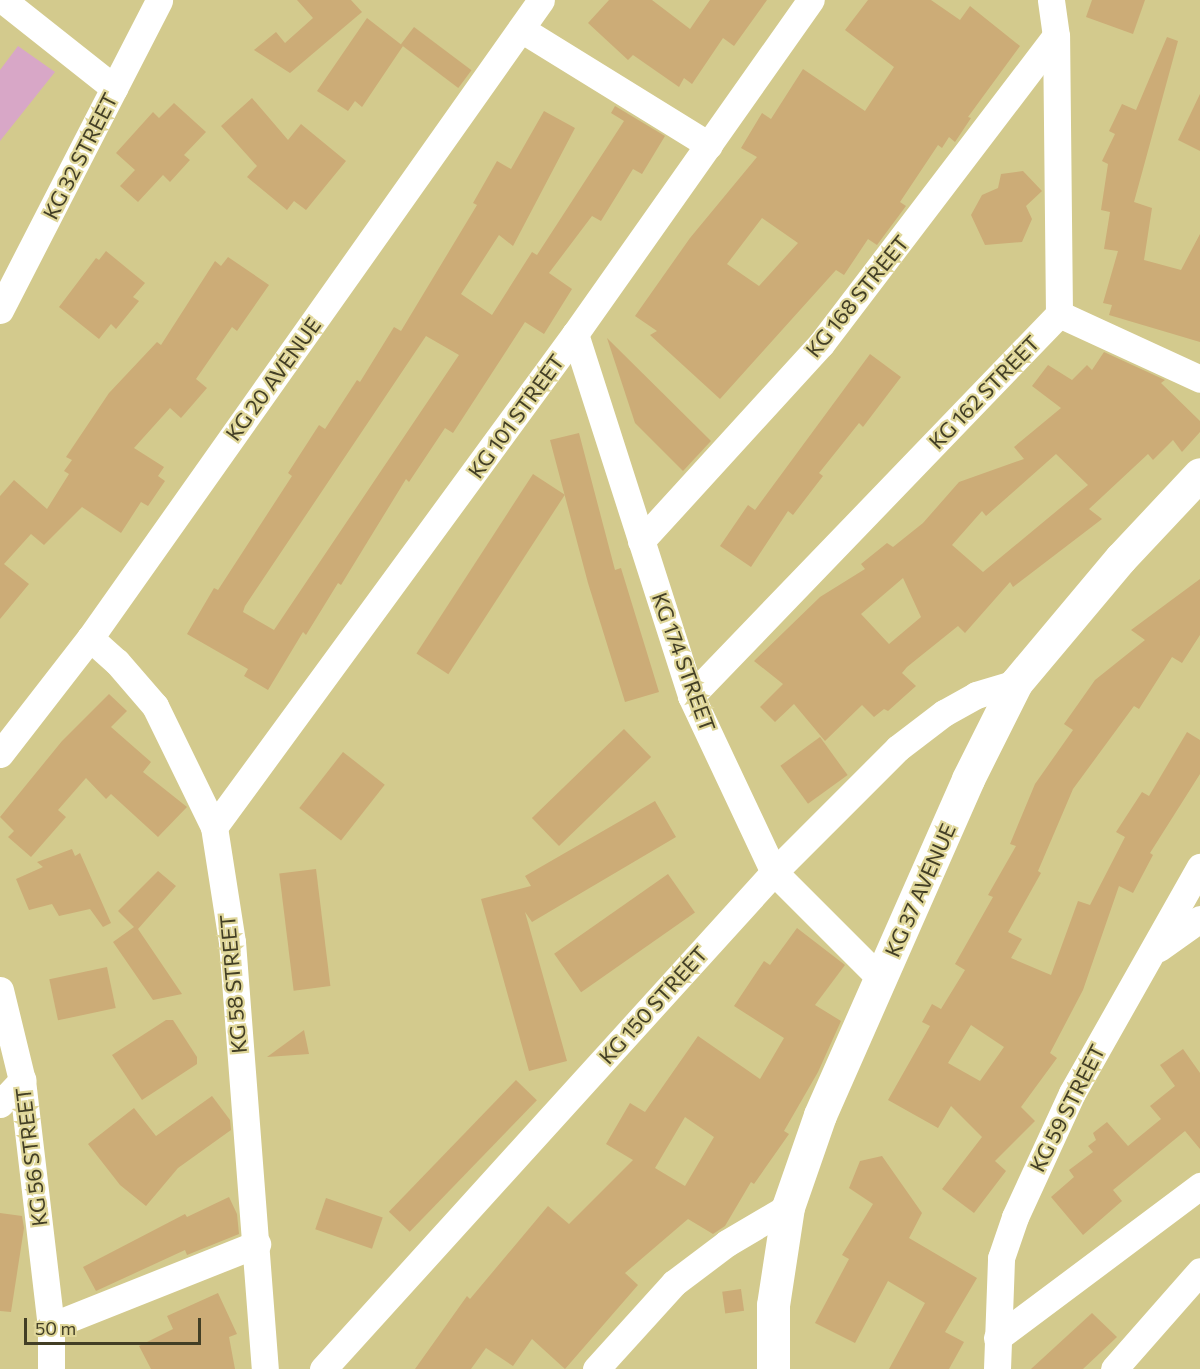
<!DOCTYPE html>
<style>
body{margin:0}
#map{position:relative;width:1200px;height:1369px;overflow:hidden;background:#d3ca8d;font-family:Commissioner,sans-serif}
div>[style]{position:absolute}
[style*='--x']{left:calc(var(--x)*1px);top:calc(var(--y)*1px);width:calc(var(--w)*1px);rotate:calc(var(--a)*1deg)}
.green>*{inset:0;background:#d8a7c7}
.building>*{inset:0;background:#ccac77;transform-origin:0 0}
.minor>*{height:27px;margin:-13.5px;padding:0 13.5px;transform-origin:13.5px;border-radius:13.5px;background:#fff}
.tertiary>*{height:33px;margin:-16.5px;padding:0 16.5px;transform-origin:16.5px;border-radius:16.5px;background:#fff}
span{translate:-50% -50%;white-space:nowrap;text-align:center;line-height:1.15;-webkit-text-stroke:4.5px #e0d79a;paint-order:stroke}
.street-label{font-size:21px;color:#423e25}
.scale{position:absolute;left:24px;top:1318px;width:177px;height:27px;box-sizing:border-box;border:3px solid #423e25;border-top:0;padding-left:8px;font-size:18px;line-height:21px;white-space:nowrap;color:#423e25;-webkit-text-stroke:4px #e0d79a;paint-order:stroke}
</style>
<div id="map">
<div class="green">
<i style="clip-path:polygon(18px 46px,55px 72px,0 141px,0 70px)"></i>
</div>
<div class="building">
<i style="clip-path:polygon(297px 0,351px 0,362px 12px,290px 73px,254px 50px,276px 32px,285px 43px,313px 18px)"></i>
<i style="clip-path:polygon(609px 0,652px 0,690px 29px,710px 0,767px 0,734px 46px,723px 38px,692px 84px,684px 78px,679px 87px,633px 55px,628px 60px,588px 23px)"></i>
<i style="clip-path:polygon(evenodd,868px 0,931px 0,960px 20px,970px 6px,1020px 46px,968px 117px,971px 118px,955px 142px,949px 137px,942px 148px,938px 145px,900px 202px,906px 206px,877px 245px,868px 239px,844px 275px,836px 270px,720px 399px,650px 335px,657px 331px,635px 316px,690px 238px,757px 157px,741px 148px,762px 113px,771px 119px,803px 69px,865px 111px,894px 67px,845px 30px,868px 0,762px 218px,798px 243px,759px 286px,727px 264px,762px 218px)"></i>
<i style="clip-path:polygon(1092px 0,1145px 0,1133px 34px,1086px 17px)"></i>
<i style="clip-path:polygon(367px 18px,403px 46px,362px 107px,355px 101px,348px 111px,317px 91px)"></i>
<i style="left:414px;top:27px;width:72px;height:22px;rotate:37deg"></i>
<i style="clip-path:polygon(1167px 37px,1178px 41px,1134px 202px,1152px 208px,1144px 260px,1181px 270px,1200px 234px,1200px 342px,1109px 315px,1112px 305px,1103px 303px,1118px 251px,1104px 249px,1110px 212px,1101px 210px,1108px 164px,1102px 161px,1115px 134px,1109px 131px,1122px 104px,1136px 110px)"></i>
<i style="clip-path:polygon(1200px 94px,1200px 151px,1178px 140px)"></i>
<i style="clip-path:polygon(252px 98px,288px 140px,301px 124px,346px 161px,306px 210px,294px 201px,287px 210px,247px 177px,257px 166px,221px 126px)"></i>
<i style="clip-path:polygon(174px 103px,206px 132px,184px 155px,190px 160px,170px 182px,163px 175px,138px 202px,120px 186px,135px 170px,116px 153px,153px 112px,159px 118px)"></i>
<i style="clip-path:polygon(evenodd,615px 106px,665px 136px,642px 174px,633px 169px,601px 221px,592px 216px,549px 273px,572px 289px,544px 334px,525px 322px,453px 433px,445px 428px,409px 482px,406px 479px,341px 585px,338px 583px,306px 635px,303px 632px,268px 690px,244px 676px,248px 669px,187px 634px,214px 588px,218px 590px,292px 476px,288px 473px,319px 425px,325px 429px,357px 380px,360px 382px,394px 327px,401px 331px,477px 205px,473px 203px,497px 161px,511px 169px,544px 111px,575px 128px,513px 246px,499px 235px,461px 294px,492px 315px,532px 252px,537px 255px,624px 121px,611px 113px,615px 106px,426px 336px,459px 355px,274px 630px,243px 612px,245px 606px,426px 336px)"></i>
<i style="clip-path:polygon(1023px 171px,1042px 191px,1026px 206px,1032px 219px,1022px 242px,985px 245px,971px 215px,982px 195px,998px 188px,1001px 174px)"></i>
<i style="clip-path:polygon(106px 251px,145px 283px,133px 297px,139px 301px,116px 329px,111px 324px,99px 339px,59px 307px,96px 258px,99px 260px)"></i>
<i style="clip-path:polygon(228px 257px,269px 285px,237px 331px,232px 327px,196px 379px,207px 388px,181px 418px,170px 408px,134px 448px,164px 467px,158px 476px,165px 481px,148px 506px,141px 502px,121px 533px,82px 507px,44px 545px,31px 534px,4px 564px,29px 584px,0 619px,0 496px,14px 480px,47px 509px,69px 474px,64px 471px,72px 460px,66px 457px,109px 393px,157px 342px,161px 345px,215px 261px,221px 266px)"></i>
<i style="clip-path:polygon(607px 338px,711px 441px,683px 471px,635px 423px)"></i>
<i style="clip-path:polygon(evenodd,1104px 352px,1165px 380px,1161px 383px,1200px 421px,1200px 432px,1182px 452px,1173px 440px,1153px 460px,1148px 454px,1089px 509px,1102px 519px,1013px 587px,1010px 582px,965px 633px,958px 626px,907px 667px,902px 673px,916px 686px,888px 711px,884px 709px,874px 717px,862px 705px,825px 741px,794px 704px,775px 722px,760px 707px,783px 684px,754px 661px,820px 597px,865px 569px,861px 564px,887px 543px,893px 547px,923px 523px,959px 482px,1024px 459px,1014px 447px,1061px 408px,1032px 386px,1048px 365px,1072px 380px,1087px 365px,1092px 370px,1104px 352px,1056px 454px,1088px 485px,983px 572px,952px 545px,982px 511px,986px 516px,1056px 454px,1104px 352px,903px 578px,921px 617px,889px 644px,861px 614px,903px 578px)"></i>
<i style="clip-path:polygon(870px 354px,901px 377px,863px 427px,859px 423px,819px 473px,823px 476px,793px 515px,788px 511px,751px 567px,720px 546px,748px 505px,755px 510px)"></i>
<i style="clip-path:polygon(579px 433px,615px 570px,621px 568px,659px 692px,625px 702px,588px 583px,550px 440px)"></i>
<i style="left:533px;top:474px;width:38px;height:214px;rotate:33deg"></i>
<i style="clip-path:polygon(evenodd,1200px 579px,1200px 635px,1182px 663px,1172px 657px,1139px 709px,1134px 706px,1073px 789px,1038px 871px,1041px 873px,1008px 932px,1022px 939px,1011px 958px,1051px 975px,1078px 901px,1090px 905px,1125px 837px,1116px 832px,1142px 792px,1149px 796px,1187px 732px,1200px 740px,1200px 774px,1150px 853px,1153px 855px,1133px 893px,1119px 886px,1083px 990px,1050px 1053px,1057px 1058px,1021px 1107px,1035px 1121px,995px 1161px,1006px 1171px,974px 1213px,942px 1189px,982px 1137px,951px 1106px,938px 1128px,888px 1100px,930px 1026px,922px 1022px,932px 1004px,941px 1009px,965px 970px,955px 964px,993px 897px,988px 895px,1016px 846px,1010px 844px,1035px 784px,1073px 730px,1064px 724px,1095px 680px,1145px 640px,1131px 630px,1200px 579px,971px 1025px,1004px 1047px,980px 1081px,948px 1063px,971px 1025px)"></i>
<i style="clip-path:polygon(109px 694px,127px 711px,111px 727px,151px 762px,143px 772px,187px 807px,158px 837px,111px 794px,106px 799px,86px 778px,58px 810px,66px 817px,31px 857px,8px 837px,14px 831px,0 817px,62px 741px)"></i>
<i style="left:624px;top:729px;width:39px;height:128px;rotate:46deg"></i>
<i style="left:820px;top:737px;width:47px;height:49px;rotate:54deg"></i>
<i style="left:343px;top:752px;width:53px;height:71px;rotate:38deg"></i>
<i style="clip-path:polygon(655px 801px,676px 837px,532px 922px,525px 912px,567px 1061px,529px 1071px,481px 899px,531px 886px,525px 876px)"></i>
<i style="clip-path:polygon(72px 849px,75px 856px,80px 853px,111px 923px,103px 927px,90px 909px,59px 916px,52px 904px,29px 910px,16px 879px,43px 867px,37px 862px)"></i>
<i style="left:316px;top:869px;width:118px;height:37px;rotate:83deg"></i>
<i style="clip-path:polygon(158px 871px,176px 886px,138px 929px,182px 994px,153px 1000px,113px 942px,134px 927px,118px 911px)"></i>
<i style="left:668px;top:874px;width:47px;height:139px;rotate:55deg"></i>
<i style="clip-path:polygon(evenodd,797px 928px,845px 965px,815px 1005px,841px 1021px,818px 1072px,784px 1131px,789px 1134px,754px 1184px,751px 1182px,725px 1226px,713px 1234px,688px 1219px,625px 1273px,638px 1285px,565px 1369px,532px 1339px,513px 1366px,486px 1348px,471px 1369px,415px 1369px,467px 1296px,470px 1299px,548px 1206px,569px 1224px,633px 1160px,606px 1144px,630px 1103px,645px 1112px,698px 1036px,760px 1079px,784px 1038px,734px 1006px,764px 961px,770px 965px,797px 928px,685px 1117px,714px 1137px,685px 1186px,655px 1168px,685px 1117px)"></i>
<i style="left:107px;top:967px;width:42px;height:59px;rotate:78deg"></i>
<i style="clip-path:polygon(166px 1020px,173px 1020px,197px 1057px,197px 1064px,142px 1100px,112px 1055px)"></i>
<i style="clip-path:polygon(304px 1030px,309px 1054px,267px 1057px)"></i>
<i style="clip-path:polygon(1183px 1049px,1200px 1073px,1200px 1149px,1185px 1131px,1113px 1190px,1122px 1201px,1083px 1235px,1051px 1197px,1074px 1177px,1069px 1170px,1093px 1152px,1088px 1146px,1096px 1140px,1093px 1133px,1107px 1122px,1128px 1146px,1161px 1119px,1150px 1106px,1175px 1086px,1160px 1065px)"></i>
<i style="left:516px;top:1080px;width:29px;height:183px;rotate:44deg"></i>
<i style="clip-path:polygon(212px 1096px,230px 1120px,231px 1130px,178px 1168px,146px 1206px,120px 1185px,88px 1144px,134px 1108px,156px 1136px)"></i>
<i style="clip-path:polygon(882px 1156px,922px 1213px,909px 1238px,977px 1278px,945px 1332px,964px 1342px,949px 1369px,889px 1369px,925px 1303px,888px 1281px,855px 1343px,815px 1323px,849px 1259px,842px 1255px,873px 1204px,849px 1188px,860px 1161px)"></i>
<i style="clip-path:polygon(229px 1197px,237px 1214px,239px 1234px,187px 1255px,185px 1250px,96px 1291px,83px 1267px,185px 1214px,187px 1217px)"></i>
<i style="left:326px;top:1198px;width:60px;height:33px;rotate:19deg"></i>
<i style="clip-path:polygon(0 1213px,22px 1216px,24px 1228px,11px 1312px,0 1311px)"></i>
<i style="left:741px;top:1289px;width:22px;height:19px;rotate:82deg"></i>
<i style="clip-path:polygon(218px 1293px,237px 1334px,229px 1337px,235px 1369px,151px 1369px,139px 1346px,173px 1329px,167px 1316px)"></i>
<i style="clip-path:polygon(1092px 1313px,1117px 1337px,1083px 1369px,1031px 1369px)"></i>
</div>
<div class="minor">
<i style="--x:3;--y:0;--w:142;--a:38.4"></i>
<i style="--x:521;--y:29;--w:221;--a:31.7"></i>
<i style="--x:0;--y:310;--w:348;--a:-62.8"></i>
<i style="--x:1059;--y:314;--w:155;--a:24.7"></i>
<i style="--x:575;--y:334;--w:380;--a:72.2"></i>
<i style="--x:691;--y:696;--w:195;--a:64.8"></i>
<i style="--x:774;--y:872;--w:151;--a:45"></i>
<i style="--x:641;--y:541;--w:267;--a:-47.6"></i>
<i style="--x:821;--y:344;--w:387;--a:-52.7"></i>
<i style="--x:90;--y:638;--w:36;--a:42"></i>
<i style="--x:117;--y:662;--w:58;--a:49.2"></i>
<i style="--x:155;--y:706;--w:135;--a:64"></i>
<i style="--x:214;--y:827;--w:116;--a:81.1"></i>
<i style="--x:232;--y:942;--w:428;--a:85.6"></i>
<i style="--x:691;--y:696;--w:530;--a:-46.07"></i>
<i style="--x:1059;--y:314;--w:278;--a:-90.6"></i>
<i style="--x:1056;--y:36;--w:36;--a:-98"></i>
<i style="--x:0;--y:754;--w:147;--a:-52.2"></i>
<i style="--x:90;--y:638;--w:781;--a:-54.74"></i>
<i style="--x:214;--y:827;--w:611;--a:-53.79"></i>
<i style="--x:575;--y:334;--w:409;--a:-54.8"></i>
<i style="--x:1159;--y:948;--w:50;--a:-35.3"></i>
<i style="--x:0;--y:990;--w:93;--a:76.3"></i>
<i style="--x:22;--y:1080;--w:248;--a:83.3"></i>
<i style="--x:51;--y:1326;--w:43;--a:90"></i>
<i style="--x:0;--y:1104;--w:33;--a:-47"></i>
<i style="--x:51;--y:1326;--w:222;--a:-21.7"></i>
<i style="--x:997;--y:1338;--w:254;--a:-36.8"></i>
<i style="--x:323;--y:1369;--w:671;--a:-47.78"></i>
<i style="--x:774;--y:872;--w:175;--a:-45"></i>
<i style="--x:898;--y:748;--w:58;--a:-37.3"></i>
<i style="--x:944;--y:713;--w:37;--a:-29"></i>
<i style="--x:976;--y:695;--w:42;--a:-16.7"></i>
<i style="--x:596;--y:1369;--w:116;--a:-47.8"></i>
<i style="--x:674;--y:1283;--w:66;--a:-37"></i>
<i style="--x:727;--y:1243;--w:71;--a:-30.5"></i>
<i style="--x:997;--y:1369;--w:111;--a:-87.9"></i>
<i style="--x:1001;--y:1258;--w:43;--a:-71.1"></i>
<i style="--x:1015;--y:1217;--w:136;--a:-65.3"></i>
<i style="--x:1072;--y:1093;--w:260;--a:-60.5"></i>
<i style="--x:1114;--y:1369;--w:130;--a:-48.7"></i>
</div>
<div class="tertiary">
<i style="--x:773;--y:1369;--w:64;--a:-90"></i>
<i style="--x:773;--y:1305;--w:99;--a:-81.3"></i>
<i style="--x:788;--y:1207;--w:97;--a:-70.8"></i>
<i style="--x:820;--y:1115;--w:367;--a:-66.2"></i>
<i style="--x:968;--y:779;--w:107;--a:-63.4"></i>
<i style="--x:1016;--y:683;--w:163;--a:-50"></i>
<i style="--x:1121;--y:558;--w:115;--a:-46.8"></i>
</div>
<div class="street-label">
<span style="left:80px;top:156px;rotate:-63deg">KG 32 STREET</span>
<span style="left:857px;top:296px;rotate:-51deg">KG 168 STREET</span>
<span style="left:273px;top:379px;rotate:-54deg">KG 20 AVENUE</span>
<span style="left:984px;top:392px;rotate:-46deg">KG 162 STREET</span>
<span style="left:516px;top:416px;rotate:-54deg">KG 101 STREET</span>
<span style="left:684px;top:662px;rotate:70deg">KG 174 STREET</span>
<span style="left:920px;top:890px;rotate:-66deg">KG 37 AVENUE</span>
<span style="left:233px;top:984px;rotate:-95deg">KG 58 STREET</span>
<span style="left:653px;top:1005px;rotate:-48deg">KG 150 STREET</span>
<span style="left:1067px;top:1108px;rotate:-63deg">KG 59 STREET</span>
<span style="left:31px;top:1157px;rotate:-97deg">KG 56 STREET</span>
</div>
<div class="scale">50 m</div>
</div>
